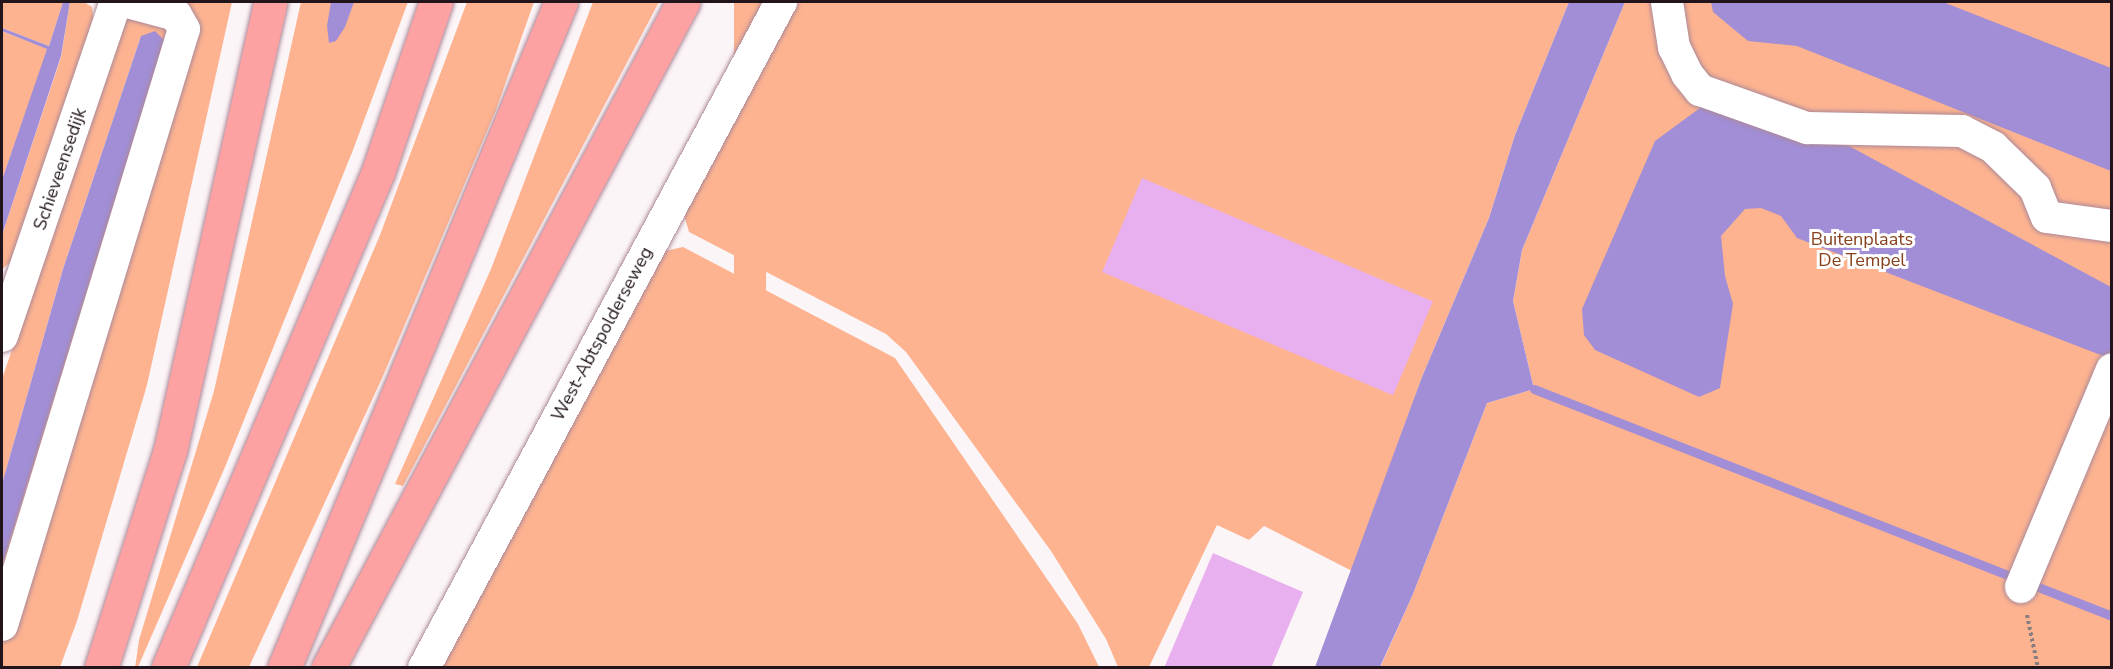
<!DOCTYPE html>
<style>
body{margin:0}
#map{position:relative;width:2113px;height:669px;overflow:hidden;background:#fcf5f8;font-family:"Nunito Sans",sans-serif}
div>[style]{position:absolute}
[style*='--x']{left:calc(var(--x)*1px);top:calc(var(--y)*1px);width:calc(var(--w)*1px);rotate:calc(var(--a)*1deg)}
.green>*{inset:0;background:#fdb390;transform-origin:0 0}
.water>*{inset:0;background:#a18ed6}
.stream>*{height:9px;margin:-4.5px;padding:0 4.5px;transform-origin:4.5px;border-radius:4.5px;background:#a18ed6}
.building>*{inset:0;background:#e9b0ef;transform-origin:0 0}
.path>*{height:4px;margin-top:-2px;transform-origin:0;background:repeating-linear-gradient(90deg,#887e82 0 3px,transparent 0 6px)}
.roads{filter:drop-shadow(0 0 2px #ac8998) drop-shadow(0 0 2px #ac8998)}
.minor>*{height:32px;margin:-16px;padding:0 16px;transform-origin:16px;border-radius:16px;background:#fff}
.highway>*{height:33px;margin:-16.5px;padding:0 16.5px;transform-origin:16.5px;border-radius:16.5px;background:#fea1a3}
span{translate:-50% -50%;white-space:nowrap;text-align:center;line-height:1.15;-webkit-text-stroke:6px #fff;paint-order:stroke}
.street-label{font-size:18px;color:#21141a}
.park-label{font-size:18px;color:#87411c}
.frame{position:absolute;inset:0;border:3px solid #21141a;pointer-events:none}
</style>
<div id="map">
<div class="green">
<i style="clip-path:polygon(2px 2px,63px 2px,49px 46px,2px 28px)"></i>
<i style="clip-path:polygon(70px 2px,84px 2px,92px 7px,94px 22px,13px 260px,2px 269px,2px 235px,61px 57px)"></i>
<i style="clip-path:polygon(131px 2px,232px 2px,147px 385px,77px 621px,60px 667px,2px 667px,2px 566px,97px 252px,141px 36px,63px 269px,2px 484px,2px 379px)"></i>
<i style="clip-path:polygon(301px 2px,408px 2px,353px 150px,225px 467px,138px 667px,135px 668px,139px 640px,214px 391px)"></i>
<i style="clip-path:polygon(467px 2px,534px 2px,496px 110px,383px 376px,249px 667px,197px 667px,380px 235px)"></i>
<i style="clip-path:polygon(593px 2px,659px 2px,403px 486px,395px 484px,491px 269px)"></i>
<i style="left:734px;top:2px;width:32px;height:757px"></i>
<i style="clip-path:polygon(799px 2px,1569px 2px,1515px 135px,1489px 218px,1422px 377px,1352px 571px,1264px 526px,1249px 540px,1217px 525px,1149px 667px,1118px 667px,1106px 639px,1051px 551px,906px 352px,886px 334px,689px 232px,684px 215px)"></i>
<i style="clip-path:polygon(1625px 2px,2111px 2px,2111px 667px,1380px 668px,1413px 594px,1487px 403px,1534px 389px,1513px 301px,1522px 250px)"></i>
<i style="clip-path:polygon(2px 31px,48px 49px,2px 180px)"></i>
<i style="clip-path:polygon(683px 247px,895px 358px,1078px 624px,1099px 667px,440px 668px,665px 251px)"></i>
</div>
<div class="water">
<i style="clip-path:polygon(63px 2px,70px 2px,61px 56px,2px 235px,2px 180px,47px 49px,2px 31px,2px 28px,49px 46px)"></i>
<i style="clip-path:polygon(331px 2px,354px 2px,345px 27px,336px 41px,329px 43px,327px 26px)"></i>
<i style="clip-path:polygon(1569px 2px,1625px 2px,1522px 250px,1513px 301px,1534px 389px,1487px 403px,1413px 594px,1380px 667px,1315px 667px,1422px 377px,1489px 218px,1515px 135px)"></i>
<i style="clip-path:polygon(1711px 2px,1943px 2px,2111px 68px,2111px 171px,1797px 46px,1748px 41px,1713px 12px)"></i>
<i style="clip-path:polygon(155px 31px,164px 40px,2px 566px,2px 484px,63px 269px,141px 36px)"></i>
<i style="clip-path:polygon(1704px 105px,1792px 139px,1849px 146px,2111px 287px,2111px 359px,1797px 238px,1781px 216px,1761px 208px,1745px 209px,1721px 236px,1725px 276px,1733px 304px,1720px 388px,1699px 397px,1595px 350px,1584px 335px,1582px 309px,1655px 141px)"></i>
</div>
<div class="stream">
<i style="--x:1534;--y:389;--w:621;--a:21.44"></i>
</div>
<div class="building">
<i style="left:1142px;top:178px;width:316px;height:102px;rotate:23deg"></i>
<i style="clip-path:polygon(1213px 553px,1303px 592px,1271px 668px,1164px 668px)"></i>
</div>
<div class="path">
<i style="--x:2027;--y:615;--w:54;--a:78.3"></i>
</div>
<div class="roads">
<div class="minor">
<i style="--x:1667;--y:2;--w:46;--a:81.2"></i>
<i style="--x:1674;--y:47;--w:30;--a:64"></i>
<i style="--x:1687;--y:74;--w:21;--a:51"></i>
<i style="--x:1700;--y:90;--w:114;--a:19.6"></i>
<i style="--x:1807;--y:128;--w:155;--a:1.1"></i>
<i style="--x:1962;--y:131;--w:35;--a:27"></i>
<i style="--x:1993;--y:147;--w:59;--a:44.3"></i>
<i style="--x:2035;--y:188;--w:31;--a:68"></i>
<i style="--x:2047;--y:217;--w:66;--a:7.9"></i>
<i style="--x:2;--y:336;--w:353;--a:-71.2"></i>
<i style="--x:2021;--y:587;--w:236;--a:-67.3"></i>
<i style="--x:2;--y:625;--w:623;--a:-73.02"></i>
<i style="--x:184;--y:29;--w:16;--a:-120"></i>
<i style="--x:176;--y:15;--w:51;--a:-165.1"></i>
<i style="--x:424;--y:668;--w:756;--a:-61.81"></i>
</div>
<div class="highway">
<i style="--x:101;--y:668;--w:228;--a:-72.4"></i>
<i style="--x:170;--y:451;--w:460;--a:-77.4"></i>
<i style="--x:168;--y:668;--w:539;--a:-67.05"></i>
<i style="--x:378;--y:172;--w:180;--a:-71.2"></i>
<i style="--x:284;--y:668;--w:721;--a:-67.42"></i>
<i style="--x:328;--y:668;--w:755;--a:-61.94"></i>
</div>
</div>
<div class="street-label">
<span style="left:60px;top:169px;rotate:-71deg">Schieveensedijk</span>
<span style="left:602px;top:334px;rotate:-62deg">West-Abtspolderseweg</span>
</div>
<div class="park-label">
<span style="left:1862px;top:250px">Buitenplaats<br>De Tempel</span>
</div>
<div class="frame"></div>
</div>
